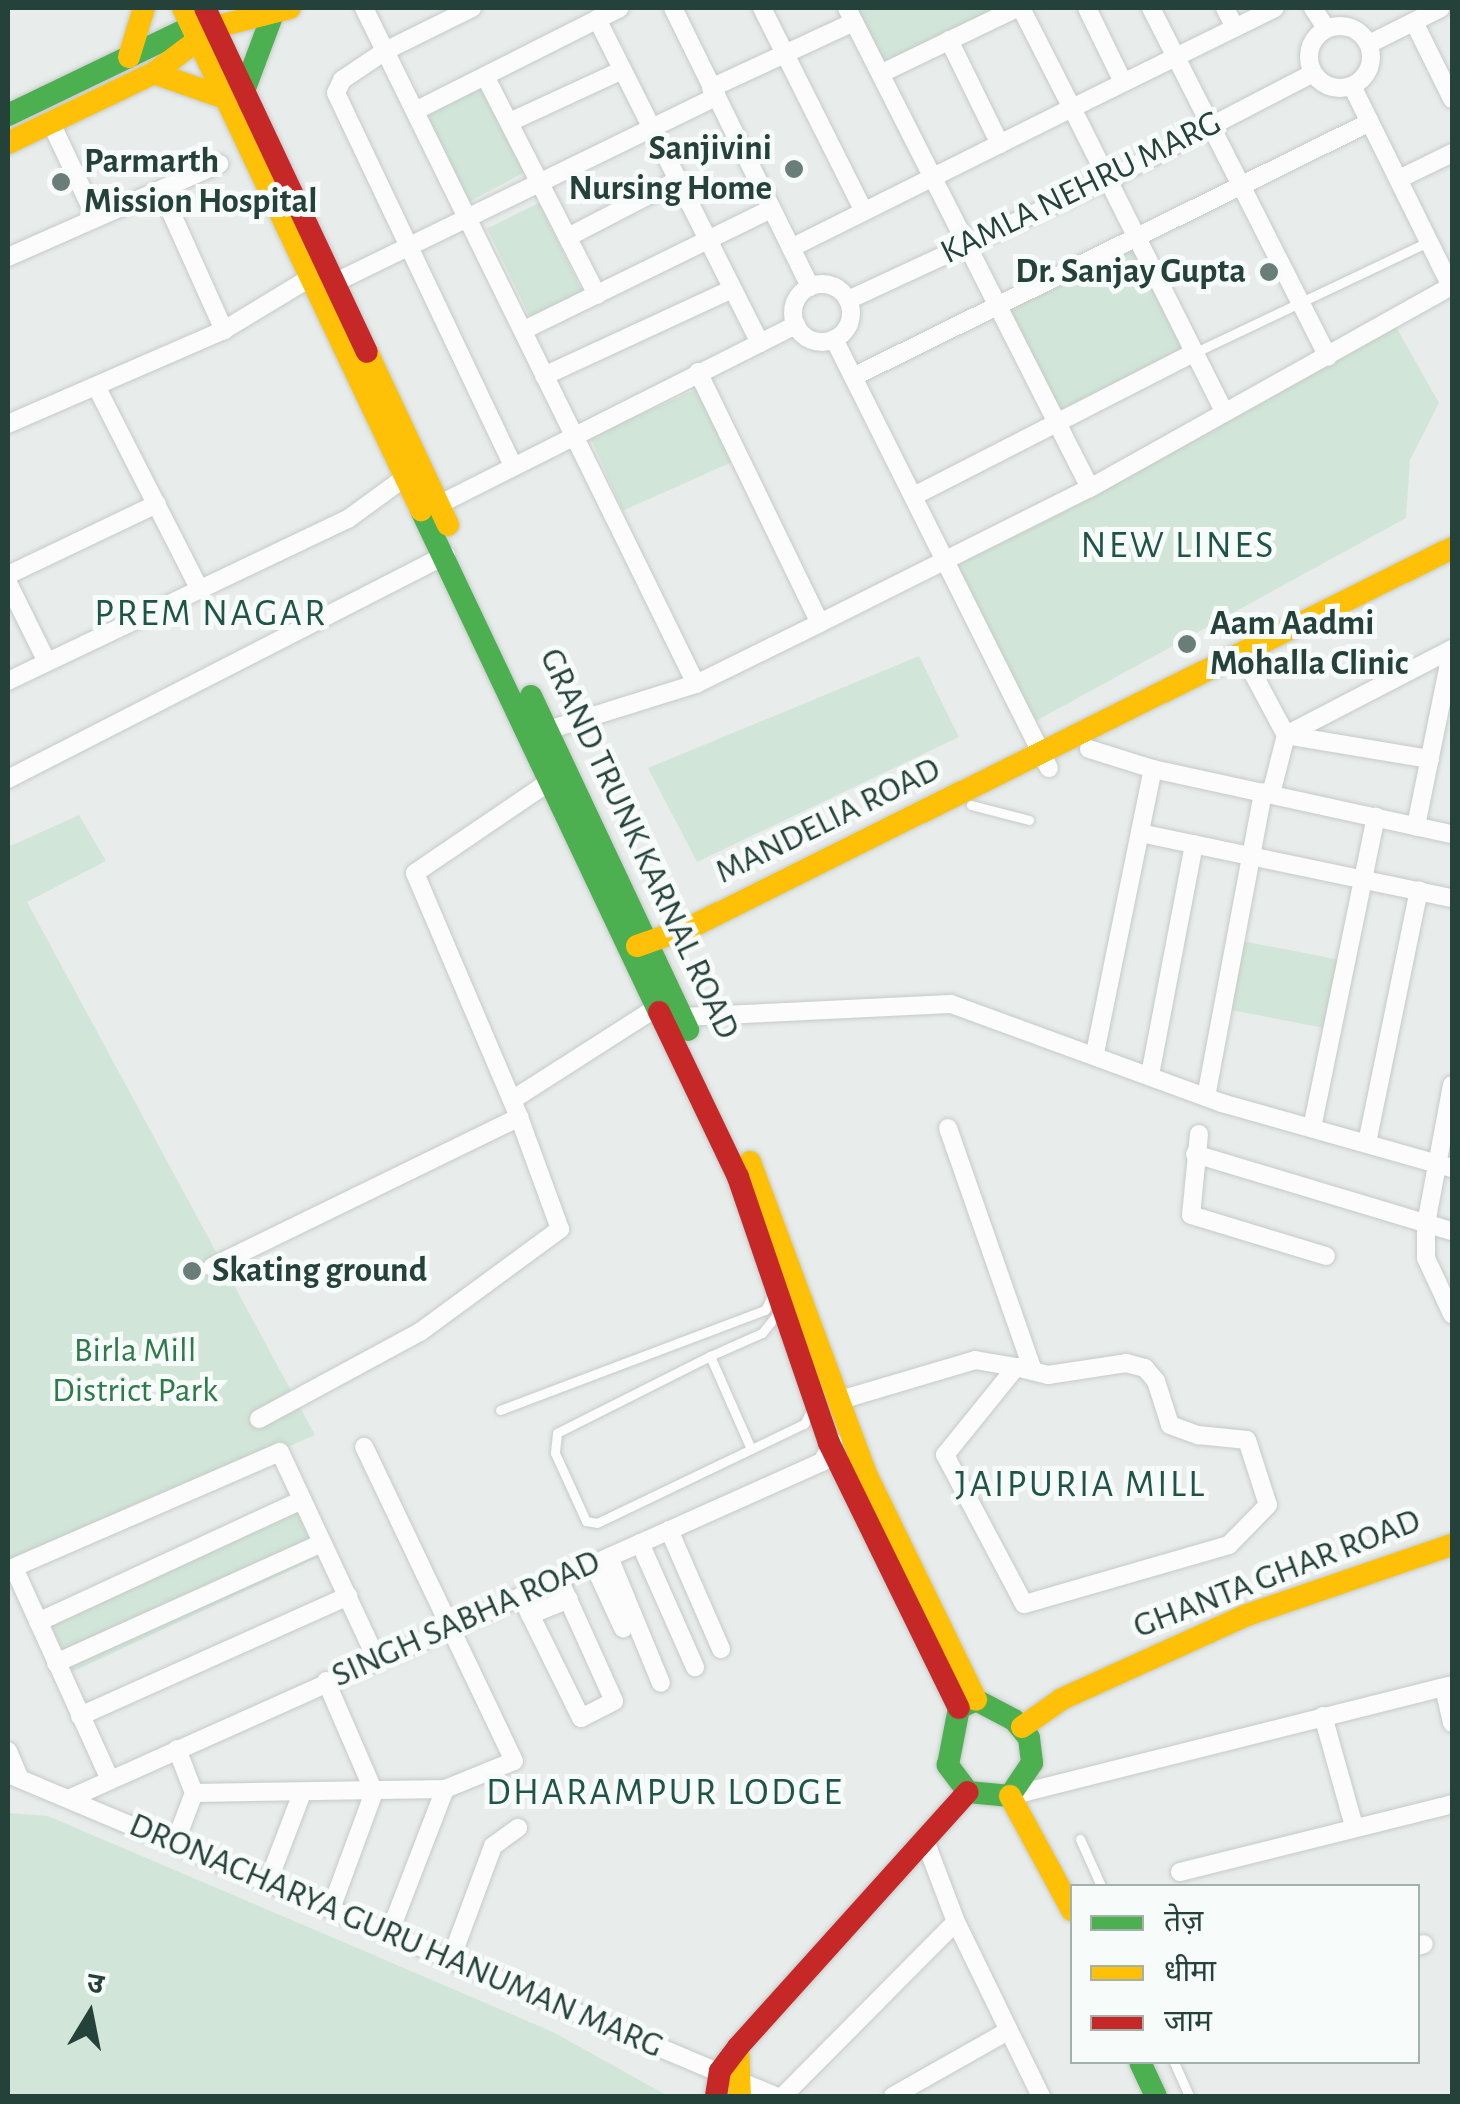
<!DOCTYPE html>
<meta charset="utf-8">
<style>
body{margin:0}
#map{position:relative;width:1460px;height:2104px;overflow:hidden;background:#e8edeb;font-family:"Alegreya Sans","Noto Sans Devanagari",sans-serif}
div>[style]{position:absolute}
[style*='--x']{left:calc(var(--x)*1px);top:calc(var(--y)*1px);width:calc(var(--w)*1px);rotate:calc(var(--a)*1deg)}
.green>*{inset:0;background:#d1e6d8;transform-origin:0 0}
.roads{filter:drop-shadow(0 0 2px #c5cac8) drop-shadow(0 0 2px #c5cac8)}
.lane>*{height:9px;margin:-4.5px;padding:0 4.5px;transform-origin:4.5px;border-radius:4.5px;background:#fcfcfc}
.street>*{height:18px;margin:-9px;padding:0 9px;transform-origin:9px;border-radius:9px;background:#fcfcfc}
.street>.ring{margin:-9px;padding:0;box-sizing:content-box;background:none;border:18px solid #fcfcfc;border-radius:50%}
.fast>*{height:22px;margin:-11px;padding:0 11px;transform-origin:11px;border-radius:11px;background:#4caf50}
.slow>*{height:22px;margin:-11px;padding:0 11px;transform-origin:11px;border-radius:11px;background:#ffc107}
.jam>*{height:22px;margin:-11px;padding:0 11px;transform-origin:11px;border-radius:11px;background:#c62828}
.dots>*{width:28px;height:28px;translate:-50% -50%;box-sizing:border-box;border:5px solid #f7fbf9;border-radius:50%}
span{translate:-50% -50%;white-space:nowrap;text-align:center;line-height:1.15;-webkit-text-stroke:10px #f7fbf9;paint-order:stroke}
.poi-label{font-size:35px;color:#24423a;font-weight:700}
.right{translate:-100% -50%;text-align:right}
.left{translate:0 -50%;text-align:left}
.street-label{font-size:35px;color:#24423a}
.park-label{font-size:35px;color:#2d7a4b}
.neighbourhood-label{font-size:38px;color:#1f5548;letter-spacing:2.5px}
.frame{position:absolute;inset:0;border:10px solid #24423a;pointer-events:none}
.legend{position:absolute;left:1070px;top:1884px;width:350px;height:180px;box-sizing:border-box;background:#f7fbf9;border:2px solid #a3b1ad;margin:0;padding:12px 18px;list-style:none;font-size:30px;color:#24423a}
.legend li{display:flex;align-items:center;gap:20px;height:50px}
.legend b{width:50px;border:2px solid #a3b1ad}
.north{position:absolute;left:40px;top:1964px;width:100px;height:100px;-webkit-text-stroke:8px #f7fbf9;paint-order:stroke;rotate:10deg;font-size:28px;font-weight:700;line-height:40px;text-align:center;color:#24423a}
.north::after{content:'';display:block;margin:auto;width:35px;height:45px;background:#24423a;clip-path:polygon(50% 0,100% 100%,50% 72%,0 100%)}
</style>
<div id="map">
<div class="green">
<i style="clip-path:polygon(854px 8px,1006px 8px,884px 66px)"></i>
<i style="left:485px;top:80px;width:100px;height:71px;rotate:62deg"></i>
<i style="left:539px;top:203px;width:99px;height:58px;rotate:64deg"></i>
<i style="left:1131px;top:246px;width:123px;height:138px;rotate:63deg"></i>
<i style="clip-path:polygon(1395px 325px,1439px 403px,1410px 460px,1406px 518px,1034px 722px,956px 566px)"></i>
<i style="left:706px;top:385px;width:81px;height:127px;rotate:66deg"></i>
<i style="clip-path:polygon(919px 656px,959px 737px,697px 862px,648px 768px)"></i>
<i style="clip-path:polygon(79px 815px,106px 861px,27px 902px,315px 1435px,8px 1568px,8px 847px)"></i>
<i style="left:1243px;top:941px;width:97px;height:70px;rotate:11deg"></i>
<i style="left:296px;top:1510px;width:52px;height:271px;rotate:65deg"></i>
<i style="clip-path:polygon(8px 1813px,48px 1816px,355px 1947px,553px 2032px,668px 2096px,8px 2096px)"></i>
</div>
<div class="roads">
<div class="lane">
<i style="--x:1194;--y:353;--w:261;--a:-25.4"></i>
<i style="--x:971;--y:805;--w:60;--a:14.5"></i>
<i style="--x:710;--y:1356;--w:171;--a:153.3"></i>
<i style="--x:557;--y:1433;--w:20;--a:96"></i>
<i style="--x:555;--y:1453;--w:75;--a:65.5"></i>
<i style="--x:586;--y:1521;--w:11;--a:10"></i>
<i style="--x:597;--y:1523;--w:229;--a:-25.6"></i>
<i style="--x:804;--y:1424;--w:15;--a:-62"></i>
<i style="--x:500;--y:1410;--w:283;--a:-20.7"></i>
<i style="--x:765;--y:1310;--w:18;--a:-63"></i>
<i style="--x:751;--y:1449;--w:102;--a:-113.8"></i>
<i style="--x:710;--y:1356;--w:57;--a:-23.9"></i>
<i style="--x:762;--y:1333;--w:28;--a:-51"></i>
<i style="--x:1080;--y:1839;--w:51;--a:65.9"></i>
<i style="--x:1174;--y:2062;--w:37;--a:66"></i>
</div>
<div class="street">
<i style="--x:364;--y:8;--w:753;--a:63.84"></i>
<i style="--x:472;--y:8;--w:97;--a:153.7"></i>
<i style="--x:385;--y:51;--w:52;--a:146"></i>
<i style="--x:342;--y:80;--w:14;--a:115"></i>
<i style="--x:336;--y:93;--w:410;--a:64.6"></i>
<i style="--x:673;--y:8;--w:311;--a:63.8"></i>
<i style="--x:762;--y:8;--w:226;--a:63.4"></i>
<i style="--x:1021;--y:8;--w:112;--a:63"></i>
<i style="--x:1072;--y:108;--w:226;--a:-26.2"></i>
<i style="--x:1087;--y:8;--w:82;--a:64.1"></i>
<i style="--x:1151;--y:8;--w:391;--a:63.1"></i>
<i style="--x:1225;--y:8;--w:22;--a:63"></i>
<i style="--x:1313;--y:8;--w:24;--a:57"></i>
<i style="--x:597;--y:19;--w:363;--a:63.3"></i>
<i style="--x:854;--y:22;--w:522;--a:63.14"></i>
<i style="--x:1414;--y:22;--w:86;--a:63.7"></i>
<i class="ring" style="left:1309px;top:26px;width:44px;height:44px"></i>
<i style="--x:949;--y:40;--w:116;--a:63.9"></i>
<i style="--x:1369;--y:44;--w:80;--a:-26.6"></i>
<i style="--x:882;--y:73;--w:150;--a:-25.7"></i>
<i style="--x:485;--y:76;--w:246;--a:62.9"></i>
<i style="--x:1352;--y:86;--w:225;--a:63.7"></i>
<i style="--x:711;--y:88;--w:157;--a:-24.8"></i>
<i style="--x:854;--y:22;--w:16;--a:-117"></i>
<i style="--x:415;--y:111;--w:229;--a:-26.7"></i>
<i style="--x:512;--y:121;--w:119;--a:-24.8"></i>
<i style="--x:51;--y:123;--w:105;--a:64.7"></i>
<i style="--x:1399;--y:179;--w:59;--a:-26.1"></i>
<i style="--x:161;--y:190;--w:154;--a:65.8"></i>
<i style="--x:568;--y:237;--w:122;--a:-27.4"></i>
<i style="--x:791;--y:248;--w:314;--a:-26.5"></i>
<i style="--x:1072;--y:108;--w:340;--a:63.4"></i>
<i style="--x:8;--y:257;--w:231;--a:-23.8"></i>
<i style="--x:334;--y:283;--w:426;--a:-26"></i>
<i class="ring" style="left:793px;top:284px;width:40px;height:40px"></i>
<i style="--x:848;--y:300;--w:285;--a:-24.9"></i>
<i style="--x:1107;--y:180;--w:232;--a:-27.4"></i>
<i style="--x:526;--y:329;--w:273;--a:-26.1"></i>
<i style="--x:834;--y:339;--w:480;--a:63.4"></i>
<i style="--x:698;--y:372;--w:279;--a:64.1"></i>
<i style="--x:544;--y:376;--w:207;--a:-24.8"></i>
<i style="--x:855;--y:376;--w:574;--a:-26.25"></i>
<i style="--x:96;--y:386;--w:227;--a:63"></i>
<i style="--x:8;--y:424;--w:236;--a:-23.5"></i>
<i style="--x:224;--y:330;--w:100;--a:-31.2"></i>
<i style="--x:914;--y:496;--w:314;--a:-27.1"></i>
<i style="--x:438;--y:505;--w:401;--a:-26.7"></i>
<i style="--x:8;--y:575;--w:165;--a:-25.5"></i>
<i style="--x:8;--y:583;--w:88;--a:63.7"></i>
<i style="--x:1250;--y:668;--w:76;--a:61.8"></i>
<i style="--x:1286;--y:735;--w:187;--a:-27.4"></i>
<i style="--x:1452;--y:649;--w:181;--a:101.5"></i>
<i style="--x:8;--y:681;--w:377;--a:-25.5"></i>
<i style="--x:348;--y:519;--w:69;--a:-36.2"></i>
<i style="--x:548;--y:730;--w:155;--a:-17.3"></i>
<i style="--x:696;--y:684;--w:138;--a:-26.2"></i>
<i style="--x:820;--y:623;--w:302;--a:-26.6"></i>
<i style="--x:1090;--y:488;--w:415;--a:-29.2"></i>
<i style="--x:1089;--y:749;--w:67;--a:17.4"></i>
<i style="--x:1153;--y:769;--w:306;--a:12.3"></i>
<i style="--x:8;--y:779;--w:492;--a:-27.1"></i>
<i style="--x:1271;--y:794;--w:61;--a:-75.7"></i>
<i style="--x:1286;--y:735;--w:146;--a:9.5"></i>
<i style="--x:1140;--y:833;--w:319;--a:11.8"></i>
<i style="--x:682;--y:1017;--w:269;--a:-2.8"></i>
<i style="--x:951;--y:1004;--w:289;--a:20.1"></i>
<i style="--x:1222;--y:1103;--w:239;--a:15.8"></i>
<i style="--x:1095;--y:1053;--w:290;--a:-78.5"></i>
<i style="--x:1150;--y:1075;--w:235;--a:-79.2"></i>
<i style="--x:1452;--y:1085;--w:141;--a:100.6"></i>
<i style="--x:1426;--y:1224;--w:34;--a:90"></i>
<i style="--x:1426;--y:1258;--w:62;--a:65.1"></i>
<i style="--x:1206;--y:1097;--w:310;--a:-79.4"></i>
<i style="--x:512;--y:1100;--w:174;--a:-32.6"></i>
<i style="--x:948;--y:1128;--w:257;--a:70.7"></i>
<i style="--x:1312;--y:1128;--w:318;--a:-78.4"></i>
<i style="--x:1199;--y:1134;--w:81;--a:95.6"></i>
<i style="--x:1191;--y:1215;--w:141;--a:16.9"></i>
<i style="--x:1367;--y:1143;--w:258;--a:-78.4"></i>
<i style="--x:1195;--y:1154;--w:268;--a:16.7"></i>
<i style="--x:212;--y:1267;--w:342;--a:-26"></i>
<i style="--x:519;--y:1117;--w:265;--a:-113.1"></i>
<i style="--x:415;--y:873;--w:166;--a:-34.2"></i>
<i style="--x:837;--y:1401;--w:144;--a:-16.5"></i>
<i style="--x:975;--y:1360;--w:42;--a:9.7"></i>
<i style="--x:1016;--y:1367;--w:33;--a:14"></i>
<i style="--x:1048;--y:1375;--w:79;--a:-8.7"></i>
<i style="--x:1126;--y:1363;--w:20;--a:15"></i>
<i style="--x:1145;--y:1368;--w:17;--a:50"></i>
<i style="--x:1156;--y:1381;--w:46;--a:72.3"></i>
<i style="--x:1170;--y:1425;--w:30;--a:20"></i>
<i style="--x:1198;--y:1435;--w:49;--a:5.8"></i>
<i style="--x:1247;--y:1440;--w:68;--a:72.1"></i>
<i style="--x:1268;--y:1505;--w:56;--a:134.3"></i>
<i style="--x:1229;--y:1545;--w:213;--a:163.9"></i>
<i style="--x:1024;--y:1604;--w:169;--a:-117.9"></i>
<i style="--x:945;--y:1455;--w:113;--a:-51.1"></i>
<i style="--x:259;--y:1419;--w:183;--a:-28.4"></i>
<i style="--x:420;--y:1332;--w:174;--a:-36.3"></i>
<i style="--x:560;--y:1229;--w:119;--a:-110.1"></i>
<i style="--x:669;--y:1530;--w:130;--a:66.4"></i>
<i style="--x:640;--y:1543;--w:136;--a:66.1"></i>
<i style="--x:609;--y:1557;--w:136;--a:67.6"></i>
<i style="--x:593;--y:1563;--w:72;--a:65.2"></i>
<i style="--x:14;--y:1568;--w:233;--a:65.6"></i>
<i style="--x:8;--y:1570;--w:296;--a:-23.5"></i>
<i style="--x:280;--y:1452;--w:227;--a:65"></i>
<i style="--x:521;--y:1596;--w:136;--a:63.8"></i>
<i style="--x:581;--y:1718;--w:37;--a:-27"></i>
<i style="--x:614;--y:1701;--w:134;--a:-114.3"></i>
<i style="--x:530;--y:1615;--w:42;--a:-22.3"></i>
<i style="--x:38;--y:1622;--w:291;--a:-24.8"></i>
<i style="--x:56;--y:1663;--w:292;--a:-24.3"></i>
<i style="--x:326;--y:1681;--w:121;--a:66.6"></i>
<i style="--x:374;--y:1792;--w:125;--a:110.2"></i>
<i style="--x:1444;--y:1688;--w:36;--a:77"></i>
<i style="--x:80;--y:1716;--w:294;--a:-24.1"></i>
<i style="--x:1323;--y:1716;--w:114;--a:74.3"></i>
<i style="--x:8;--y:1751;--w:28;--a:67"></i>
<i style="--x:8;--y:1774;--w:832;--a:22.77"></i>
<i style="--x:194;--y:1793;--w:251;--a:-0.9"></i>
<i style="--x:445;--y:1789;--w:74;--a:-22.1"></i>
<i style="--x:514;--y:1761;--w:348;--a:-115.5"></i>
<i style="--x:1010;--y:1796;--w:456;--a:-14.1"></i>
<i style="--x:73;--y:1797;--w:821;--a:-24.1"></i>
<i style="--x:822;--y:1462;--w:23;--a:-61"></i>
<i style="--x:175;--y:1843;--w:53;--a:-69.2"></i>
<i style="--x:194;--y:1793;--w:47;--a:-111.1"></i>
<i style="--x:926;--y:1843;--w:85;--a:69.2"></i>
<i style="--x:1180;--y:1872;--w:280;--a:-14"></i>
<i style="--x:268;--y:1882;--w:95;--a:-69.1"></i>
<i style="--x:389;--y:1934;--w:155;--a:-68.9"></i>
<i style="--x:1418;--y:1946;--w:6;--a:-18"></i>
<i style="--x:451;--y:1959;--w:121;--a:-69.6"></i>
<i style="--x:493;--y:1846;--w:31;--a:-36"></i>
<i style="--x:783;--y:2096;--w:245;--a:-45.2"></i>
<i style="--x:956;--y:1922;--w:194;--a:64"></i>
<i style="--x:893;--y:2096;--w:132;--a:-29.5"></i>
</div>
<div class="fast">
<i style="--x:244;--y:91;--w:80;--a:-69.5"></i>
<i style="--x:8;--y:115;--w:210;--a:-25.7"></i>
<i style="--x:421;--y:510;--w:556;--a:64.63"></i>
<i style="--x:531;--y:696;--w:369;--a:64.8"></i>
<i style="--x:976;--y:1700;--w:43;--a:27.8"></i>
<i style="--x:1014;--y:1720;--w:23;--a:50"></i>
<i style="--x:1029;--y:1738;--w:25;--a:83"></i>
<i style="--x:1032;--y:1763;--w:40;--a:124"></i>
<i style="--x:1010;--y:1796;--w:42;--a:-174.6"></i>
<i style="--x:968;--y:1792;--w:34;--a:-127"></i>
<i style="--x:948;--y:1765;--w:58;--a:-79.1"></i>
<i style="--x:959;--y:1708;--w:19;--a:-25"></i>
<i style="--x:1140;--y:2062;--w:38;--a:65"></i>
</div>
<div class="slow">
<i style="--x:183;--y:8;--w:556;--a:64.63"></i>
<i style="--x:129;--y:57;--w:51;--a:-73"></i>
<i style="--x:154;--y:73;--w:75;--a:19.4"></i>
<i style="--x:8;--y:143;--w:162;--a:-25.6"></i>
<i style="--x:154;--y:73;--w:76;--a:-37"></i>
<i style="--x:215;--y:27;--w:77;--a:-14.2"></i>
<i style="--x:367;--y:352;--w:191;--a:64.9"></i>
<i style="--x:637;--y:946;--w:57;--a:-19.4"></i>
<i style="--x:691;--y:927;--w:850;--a:-26.47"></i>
<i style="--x:750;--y:1162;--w:333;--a:69.6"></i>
<i style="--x:866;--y:1474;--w:251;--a:64"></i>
<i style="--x:1022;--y:1727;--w:49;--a:-35"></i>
<i style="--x:1062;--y:1699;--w:203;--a:-24.4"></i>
<i style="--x:1247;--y:1615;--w:217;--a:-18.9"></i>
<i style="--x:1010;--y:1796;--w:130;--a:61.5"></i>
<i style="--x:738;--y:2047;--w:49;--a:87.7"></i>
</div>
<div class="jam">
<i style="--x:205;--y:8;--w:380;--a:64.8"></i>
<i style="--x:659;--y:1012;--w:183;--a:64.4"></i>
<i style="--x:738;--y:1177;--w:281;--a:71.1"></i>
<i style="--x:829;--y:1443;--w:295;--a:63.9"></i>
<i style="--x:716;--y:2096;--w:25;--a:-81"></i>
<i style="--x:720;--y:2071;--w:30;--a:-53"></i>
<i style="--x:738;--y:2047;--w:343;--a:-48"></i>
</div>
</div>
<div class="dots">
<i style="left:794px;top:169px;background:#697e78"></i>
<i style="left:61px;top:182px;background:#697e78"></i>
<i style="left:1269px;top:272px;background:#697e78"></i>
<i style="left:1187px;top:644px;background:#697e78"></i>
<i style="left:192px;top:1271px;background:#697e78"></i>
</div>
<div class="poi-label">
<span class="right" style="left:772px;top:169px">Sanjivini<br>Nursing Home</span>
<span class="left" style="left:84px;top:182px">Parmarth<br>Mission Hospital</span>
<span class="right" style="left:1246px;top:272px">Dr. Sanjay Gupta</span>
<span class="left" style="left:1210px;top:644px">Aam Aadmi<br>Mohalla Clinic</span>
<span class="left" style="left:212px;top:1271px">Skating ground</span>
</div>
<div class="street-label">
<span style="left:1081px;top:188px;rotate:-26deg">KAMLA NEHRU MARG</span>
<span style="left:828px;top:821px;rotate:-26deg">MANDELIA ROAD</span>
<span style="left:639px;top:844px;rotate:65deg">GRAND TRUNK KARNAL ROAD</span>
<span style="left:1277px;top:1574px;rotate:-21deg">GHANTA GHAR ROAD</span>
<span style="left:466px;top:1619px;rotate:-24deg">SINGH SABHA ROAD</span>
<span style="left:396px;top:1936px;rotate:23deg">DRONACHARYA GURU HANUMAN MARG</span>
</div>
<div class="park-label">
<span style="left:135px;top:1371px">Birla Mill<br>District Park</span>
</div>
<div class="neighbourhood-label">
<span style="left:1178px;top:547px">NEW LINES</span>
<span style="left:211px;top:615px">PREM NAGAR</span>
<span style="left:1081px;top:1486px">JAIPURIA MILL</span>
<span style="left:665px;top:1794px">DHARAMPUR LODGE</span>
</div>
<div class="frame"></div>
<ul class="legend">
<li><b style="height:12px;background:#4caf50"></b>तेज़</li>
<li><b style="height:12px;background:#ffc107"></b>धीमा</li>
<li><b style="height:12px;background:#c62828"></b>जाम</li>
</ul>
<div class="north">उ</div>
</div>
